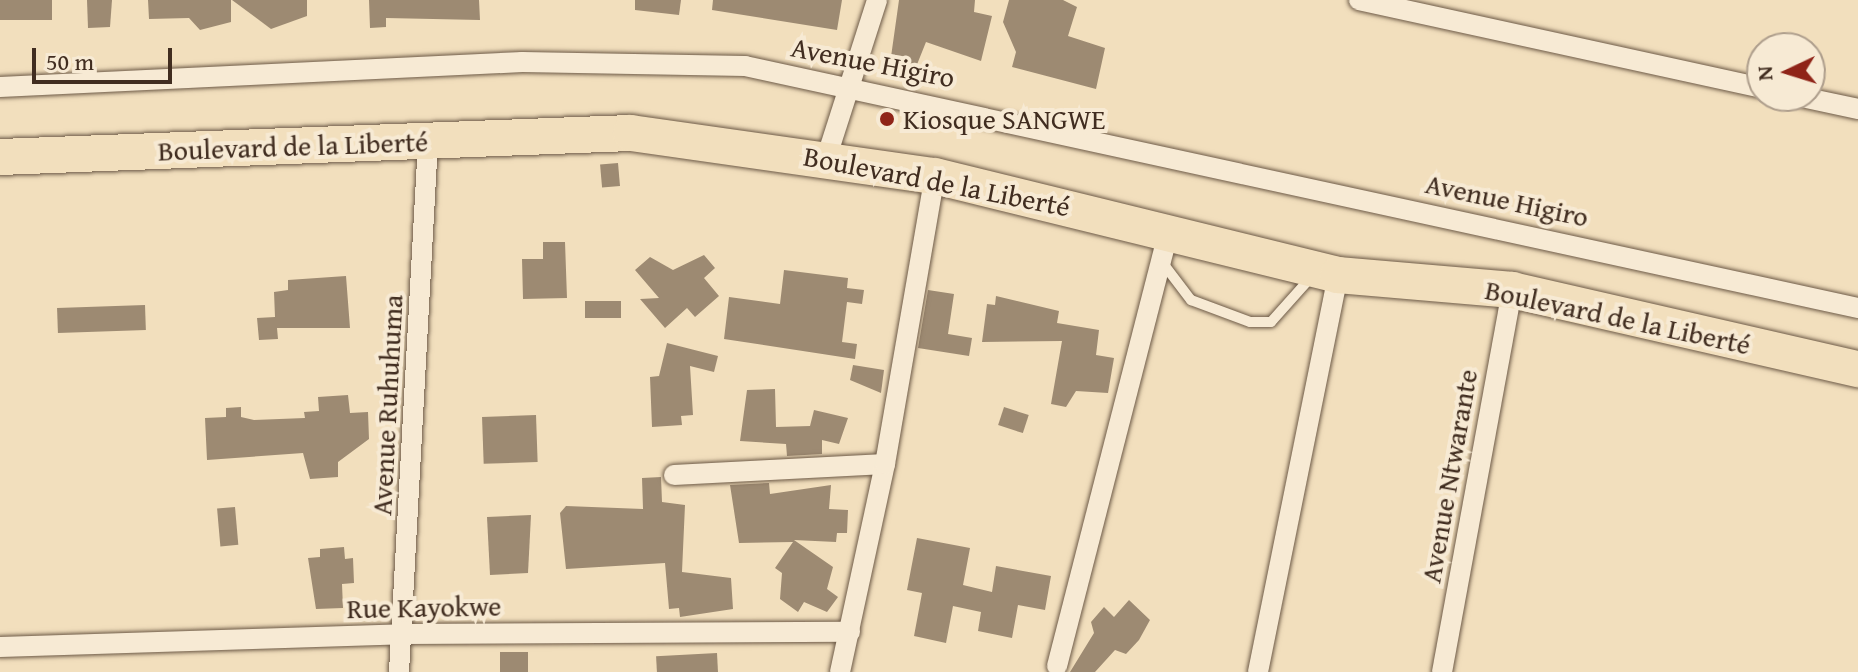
<!DOCTYPE html>
<meta charset="utf-8">
<style>
body{margin:0}
#map{position:relative;width:1858px;height:672px;overflow:hidden;background:#f2dfbd;font-family:"Gentium Book Plus",serif}
div>[style]{position:absolute}
[style*='--x']{left:calc(var(--x)*1px);top:calc(var(--y)*1px);width:calc(var(--w)*1px);rotate:calc(var(--a)*1deg)}
.building>*{inset:0;background:#9d8a72;transform-origin:0 0}
.roads{filter:drop-shadow(0 0 2px #6d5a47) drop-shadow(0 0 2px #6d5a47)}
.lane>*{height:10px;margin:-5px;padding:0 5px;transform-origin:5px;border-radius:5px;background:#f7ead4}
.street>*{height:20px;margin:-10px;padding:0 10px;transform-origin:10px;border-radius:10px;background:#f7ead4}
.highway>*{height:36px;margin:-18px;padding:0 18px;transform-origin:18px;border-radius:18px;background:#f2dfbd}
.dots>*{width:22px;height:22px;translate:-50% -50%;box-sizing:border-box;border:4px solid #f7ead4;border-radius:50%}
span{translate:-50% -50%;white-space:nowrap;text-align:center;line-height:1.15;-webkit-text-stroke:8px #f7ead4;paint-order:stroke}
.street-label{font-size:28px;color:#412d20}
.poi-label{font-size:28px;color:#412d20}
.left{translate:0 -50%;text-align:left}
.north{position:absolute;left:1746px;top:32px;width:80px;height:80px;box-sizing:border-box;background:#f7ead4;border:2px solid #ae9e8c;border-radius:50%;rotate:266deg;font-size:22px;font-weight:700;line-height:32px;text-align:center;color:#412d20}
.north::after{content:'';display:block;margin:auto;width:28px;height:36px;background:#8f2418;clip-path:polygon(50% 0,100% 100%,50% 72%,0 100%)}
.scale{position:absolute;left:32px;top:48px;width:140px;height:36px;box-sizing:border-box;border:4px solid #412d20;border-top:0;padding-left:10px;font-size:24px;line-height:28px;white-space:nowrap;color:#412d20;-webkit-text-stroke:6px #f7ead4;paint-order:stroke}
</style>
<div id="map">
<div class="building">
<i style="left:0;top:0;width:52px;height:20px"></i>
<i style="clip-path:polygon(87px 0,112px 0,110px 27px,88px 28px)"></i>
<i style="clip-path:polygon(148px 0,231px 0,231px 22px,200px 30px,189px 18px,149px 19px)"></i>
<i style="clip-path:polygon(232px 0,307px 0,307px 16px,271px 29px)"></i>
<i style="clip-path:polygon(369px 0,479px 0,480px 20px,386px 18px,386px 27px,370px 28px)"></i>
<i style="clip-path:polygon(635px 0,681px 0,679px 15px,635px 10px)"></i>
<i style="clip-path:polygon(713px 0,842px 0,837px 30px,712px 10px)"></i>
<i style="clip-path:polygon(899px 0,975px 0,974px 12px,992px 16px,981px 61px,926px 42px,912px 77px,889px 71px)"></i>
<i style="clip-path:polygon(1009px 0,1063px 0,1077px 7px,1068px 36px,1105px 48px,1096px 89px,1012px 67px,1016px 52px,1003px 22px)"></i>
<i style="left:618px;top:163px;width:23px;height:18px;rotate:85deg"></i>
<i style="clip-path:polygon(543px 242px,565px 242px,567px 298px,523px 299px,522px 259px,543px 259px)"></i>
<i style="clip-path:polygon(704px 255px,715px 268px,704px 278px,719px 296px,695px 317px,687px 308px,665px 328px,640px 299px,659px 298px,635px 270px,650px 257px,673px 270px)"></i>
<i style="clip-path:polygon(784px 270px,848px 278px,847px 288px,864px 290px,862px 304px,847px 302px,842px 342px,857px 344px,855px 359px,724px 339px,729px 297px,780px 304px)"></i>
<i style="clip-path:polygon(346px 276px,350px 328px,277px 328px,278px 339px,259px 340px,257px 318px,275px 317px,274px 292px,288px 290px,288px 280px)"></i>
<i style="clip-path:polygon(928px 290px,954px 294px,948px 334px,972px 338px,969px 356px,918px 348px)"></i>
<i style="clip-path:polygon(996px 296px,1059px 311px,1057px 323px,1099px 330px,1096px 355px,1114px 358px,1108px 393px,1076px 391px,1066px 407px,1051px 404px,1062px 341px,982px 342px,987px 304px,995px 305px)"></i>
<i style="left:585px;top:301px;width:36px;height:17px"></i>
<i style="left:145px;top:305px;width:25px;height:88px;rotate:88deg"></i>
<i style="clip-path:polygon(667px 343px,718px 356px,714px 372px,690px 366px,693px 415px,681px 416px,682px 425px,652px 427px,650px 377px,659px 376px)"></i>
<i style="clip-path:polygon(853px 365px,884px 370px,881px 393px,850px 380px)"></i>
<i style="clip-path:polygon(775px 389px,776px 427px,810px 426px,814px 410px,848px 418px,839px 444px,822px 440px,822px 454px,787px 456px,786px 444px,740px 441px,747px 390px)"></i>
<i style="clip-path:polygon(348px 395px,350px 413px,368px 412px,369px 439px,338px 462px,338px 477px,310px 479px,303px 453px,207px 460px,205px 418px,226px 417px,226px 408px,241px 407px,241px 417px,254px 420px,305px 418px,304px 412px,319px 411px,318px 397px)"></i>
<i style="left:1004px;top:407px;width:26px;height:19px;rotate:18deg"></i>
<i style="left:536px;top:415px;width:47px;height:54px;rotate:88deg"></i>
<i style="clip-path:polygon(661px 477px,662px 502px,685px 505px,682px 572px,731px 578px,733px 609px,680px 617px,679px 608px,669px 609px,665px 563px,566px 569px,560px 513px,566px 506px,643px 509px,642px 478px)"></i>
<i style="clip-path:polygon(769px 483px,770px 494px,831px 485px,829px 509px,848px 510px,847px 533px,837px 533px,836px 542px,794px 540px,833px 567px,827px 589px,838px 597px,827px 612px,804px 602px,798px 612px,780px 599px,782px 573px,775px 568px,793px 542px,739px 543px,730px 485px)"></i>
<i style="left:235px;top:507px;width:38px;height:18px;rotate:85deg"></i>
<i style="clip-path:polygon(531px 515px,528px 573px,490px 575px,487px 517px)"></i>
<i style="clip-path:polygon(917px 538px,970px 548px,963px 585px,992px 592px,996px 566px,1051px 576px,1045px 610px,1018px 605px,1012px 638px,978px 631px,981px 612px,953px 606px,946px 643px,914px 636px,922px 593px,907px 590px)"></i>
<i style="clip-path:polygon(344px 547px,345px 559px,353px 558px,354px 583px,342px 584px,343px 608px,316px 609px,308px 558px,320px 557px,320px 549px)"></i>
<i style="clip-path:polygon(1129px 600px,1150px 620px,1139px 640px,1126px 654px,1115px 650px,1095px 672px,1070px 672px,1094px 633px,1091px 622px,1104px 607px,1114px 617px)"></i>
<i style="left:528px;top:652px;width:20px;height:28px;rotate:90deg"></i>
<i style="left:717px;top:653px;width:19px;height:61px;rotate:87deg"></i>
</div>
<div class="roads">
<div class="lane">
<i style="--x:1162;--y:262;--w:48;--a:52.7"></i>
<i style="--x:1191;--y:300;--w:63;--a:20.4"></i>
<i style="--x:1250;--y:322;--w:21;--a:0"></i>
<i style="--x:1271;--y:322;--w:63;--a:-48.2"></i>
</div>
<div class="street">
<i style="--x:1359;--y:0;--w:412;--a:12.3"></i>
<i style="--x:0;--y:87;--w:523;--a:-2.74"></i>
<i style="--x:522;--y:62;--w:223;--a:1"></i>
<i style="--x:745;--y:66;--w:1139;--a:12.27"></i>
<i style="--x:1797;--y:96;--w:62;--a:12"></i>
<i style="--x:827;--y:156;--w:164;--a:-72.2"></i>
<i style="--x:674;--y:475;--w:211;--a:-3"></i>
<i style="--x:0;--y:647;--w:403;--a:-1.8"></i>
<i style="--x:403;--y:634;--w:447;--a:-0.3"></i>
<i style="--x:1057;--y:666;--w:450;--a:-75.6"></i>
<i style="--x:399;--y:672;--w:532;--a:-86.87"></i>
<i style="--x:840;--y:672;--w:213;--a:-77.8"></i>
<i style="--x:885;--y:464;--w:292;--a:-80.2"></i>
<i style="--x:1258;--y:672;--w:405;--a:-78.6"></i>
<i style="--x:1442;--y:672;--w:388;--a:-79.6"></i>
</div>
<div class="highway">
<i style="--x:0;--y:157;--w:631;--a:-2.18"></i>
<i style="--x:631;--y:133;--w:307;--a:8.1"></i>
<i style="--x:935;--y:176;--w:415;--a:13.8"></i>
<i style="--x:1338;--y:275;--w:175;--a:4.9"></i>
<i style="--x:1512;--y:290;--w:355;--a:12.9"></i>
</div>
</div>
<div class="dots">
<i style="left:887px;top:119px;background:#8f2418"></i>
</div>
<div class="street-label">
<span style="left:873px;top:62px;rotate:11deg">Avenue Higiro</span>
<span style="left:293px;top:146px;rotate:-2deg">Boulevard de la Liberté</span>
<span style="left:937px;top:181px;rotate:11deg">Boulevard de la Liberté</span>
<span style="left:1507px;top:200px;rotate:12deg">Avenue Higiro</span>
<span style="left:1618px;top:317px;rotate:12deg">Boulevard de la Liberté</span>
<span style="left:387px;top:405px;rotate:-87deg">Avenue Ruhuhuma</span>
<span style="left:1449px;top:476px;rotate:-80deg">Avenue Ntwarante</span>
<span style="left:424px;top:607px;rotate:-1deg">Rue Kayokwe</span>
</div>
<div class="poi-label">
<span class="left" style="left:903px;top:119px">Kiosque SANGWE</span>
</div>
<div class="north">N</div>
<div class="scale">50 m</div>
</div>
